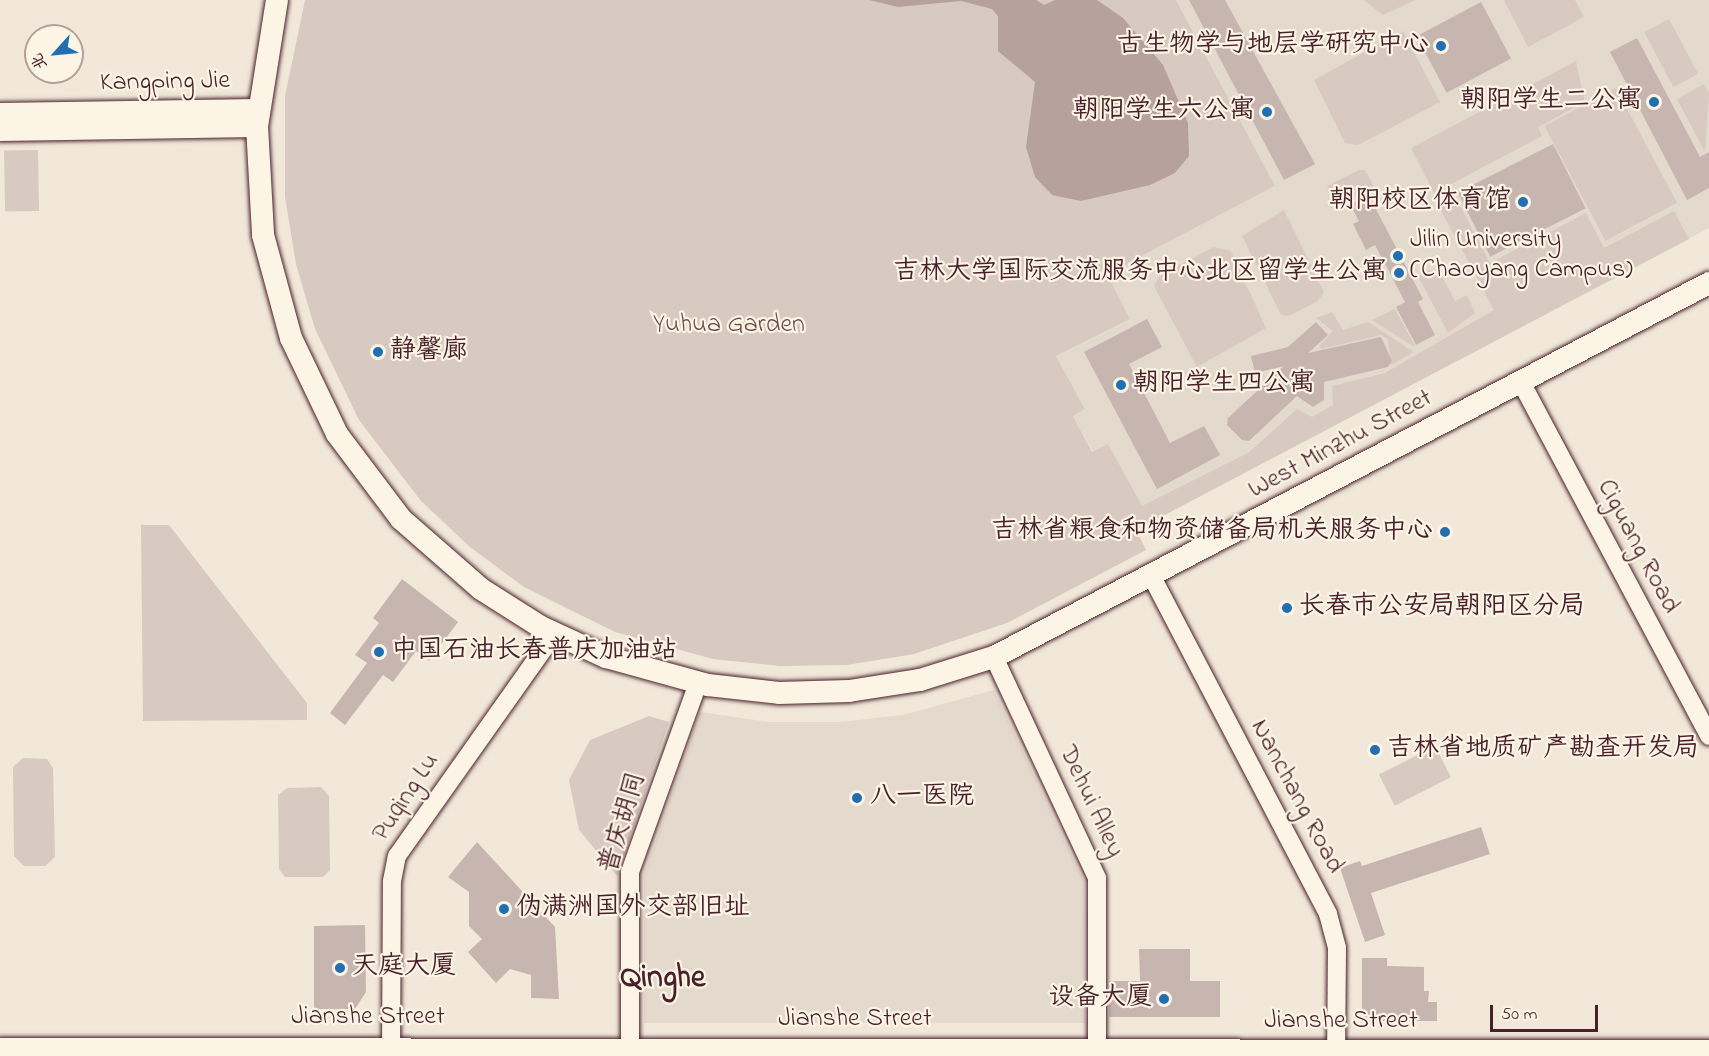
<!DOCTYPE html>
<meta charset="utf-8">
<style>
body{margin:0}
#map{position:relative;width:1709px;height:1056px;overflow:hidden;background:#f1e8da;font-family:"Indie Flower","LXGW WenKai TC",sans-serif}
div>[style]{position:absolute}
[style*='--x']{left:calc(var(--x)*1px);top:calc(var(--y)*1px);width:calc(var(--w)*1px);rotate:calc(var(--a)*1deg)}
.built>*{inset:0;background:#e4d9cd}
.green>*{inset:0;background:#d8cac0;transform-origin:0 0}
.water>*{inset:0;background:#b6a19c}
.building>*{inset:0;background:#c7b6af;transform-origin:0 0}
.roads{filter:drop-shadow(0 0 2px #4a1f2b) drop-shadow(0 0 2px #4a1f2b)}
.minor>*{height:18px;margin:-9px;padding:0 9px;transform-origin:9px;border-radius:9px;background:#fcf5e5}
.major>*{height:22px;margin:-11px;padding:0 11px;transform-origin:11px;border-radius:11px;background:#fcf5e5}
.dots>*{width:16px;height:16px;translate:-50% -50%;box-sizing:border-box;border:3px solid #fcf5e5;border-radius:50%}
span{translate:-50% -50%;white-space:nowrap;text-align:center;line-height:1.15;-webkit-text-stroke:4.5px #fcf5e5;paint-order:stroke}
.poi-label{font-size:26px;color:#4a1f2b}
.right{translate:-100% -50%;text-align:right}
.left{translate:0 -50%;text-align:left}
.street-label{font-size:26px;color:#4a1f2b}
.park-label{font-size:26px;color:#6e4a50}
.district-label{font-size:32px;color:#4a1f2b;font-weight:700}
.north{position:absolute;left:24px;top:24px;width:60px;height:60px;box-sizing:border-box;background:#fcf5e5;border:2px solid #b59f9b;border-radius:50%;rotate:243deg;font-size:16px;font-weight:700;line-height:24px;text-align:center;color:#4a1f2b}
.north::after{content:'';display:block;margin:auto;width:21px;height:27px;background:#1f6fb2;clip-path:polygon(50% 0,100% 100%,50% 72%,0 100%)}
.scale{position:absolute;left:1490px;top:1005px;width:108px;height:27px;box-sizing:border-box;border:3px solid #4a1f2b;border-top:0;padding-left:8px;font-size:18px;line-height:21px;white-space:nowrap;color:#4a1f2b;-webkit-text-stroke:4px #fcf5e5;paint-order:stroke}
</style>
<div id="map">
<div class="built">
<i style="clip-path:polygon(1176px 0,1709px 0,1709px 228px,1136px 530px,1073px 416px,1085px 409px,1056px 356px,1130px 319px,1107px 274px,1275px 186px)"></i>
<i style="clip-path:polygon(994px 690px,1084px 881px,1085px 1023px,644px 1023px,644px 874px,700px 712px,769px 722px,840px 722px,903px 715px)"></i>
</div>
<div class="green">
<i style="clip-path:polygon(305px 0,1176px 0,1275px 186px,1107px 274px,1130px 319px,1056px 356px,1085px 409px,1073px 416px,1092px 452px,1108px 444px,1142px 506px,1248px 453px,1297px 409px,1312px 417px,1333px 405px,1332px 386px,1385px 373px,1494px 310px,1437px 203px,1454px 194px,1490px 263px,1586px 213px,1604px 248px,1674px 211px,1689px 239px,1136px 530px,1146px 550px,1007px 623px,914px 654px,847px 665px,780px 666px,713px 659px,615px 632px,524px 587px,470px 547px,421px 501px,359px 420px,315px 329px,296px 264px,285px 197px,285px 96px)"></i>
<i style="clip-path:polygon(1364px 0,1415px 0,1383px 15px)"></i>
<i style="clip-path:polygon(1504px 0,1575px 0,1584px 17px,1528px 47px)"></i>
<i style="left:1669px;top:19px;width:62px;height:28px;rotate:62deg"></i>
<i style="clip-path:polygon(1403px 31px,1440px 102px,1358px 145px,1345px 143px,1314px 80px)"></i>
<i style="clip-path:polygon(1576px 61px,1585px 102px,1538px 127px,1542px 136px,1434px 193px,1411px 148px)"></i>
<i style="clip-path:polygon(1704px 84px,1709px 93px,1705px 152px,1677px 99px)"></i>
<i style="left:1616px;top:88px;width:130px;height:81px;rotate:62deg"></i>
<i style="left:38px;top:150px;width:61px;height:34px;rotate:89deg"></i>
<i style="clip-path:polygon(1359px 170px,1365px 170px,1375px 189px,1339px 208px,1327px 186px)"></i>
<i style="clip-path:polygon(1284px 210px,1324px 292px,1318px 301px,1289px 316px,1281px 315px,1242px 236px)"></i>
<i style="clip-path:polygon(1214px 247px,1231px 251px,1266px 328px,1197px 367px,1154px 286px,1160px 275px)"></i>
<i style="clip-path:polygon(1428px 271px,1439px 271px,1455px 301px,1467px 295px,1475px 313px,1448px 333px,1418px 276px)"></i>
<i style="clip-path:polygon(1395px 309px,1415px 346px,1413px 346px,1372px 320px)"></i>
<i style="clip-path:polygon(1332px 312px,1343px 330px,1368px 322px,1414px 352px,1391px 365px,1388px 339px,1381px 335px,1321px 349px,1319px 346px,1333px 331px,1316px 318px)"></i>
<i style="clip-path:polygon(141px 525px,169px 525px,307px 703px,307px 720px,143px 721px)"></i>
<i style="clip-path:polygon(649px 716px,669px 722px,617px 876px,579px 830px,569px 780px,590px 740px)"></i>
<i style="left:1435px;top:746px;width:35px;height:63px;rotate:63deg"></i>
<i style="clip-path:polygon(23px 758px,47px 759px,53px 768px,55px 857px,45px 866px,24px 866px,14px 856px,13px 767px)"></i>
<i style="clip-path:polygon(321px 787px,329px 796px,330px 870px,323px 877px,285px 877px,279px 869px,278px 795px,287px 788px)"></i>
</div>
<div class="water">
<i style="clip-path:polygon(869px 0,1036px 0,1044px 5px,1055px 0,1097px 0,1123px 18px,1163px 65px,1188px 123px,1189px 156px,1175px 173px,1150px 185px,1081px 201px,1052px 195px,1035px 177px,1026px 147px,1035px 82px,998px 51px,998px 16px,992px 9px,961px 1px,898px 7px)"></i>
</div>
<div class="building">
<i style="clip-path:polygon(1189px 0,1225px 0,1315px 164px,1284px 180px)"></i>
<i style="left:1481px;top:2px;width:64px;height:73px;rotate:62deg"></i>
<i style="clip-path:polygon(1637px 38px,1700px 157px,1709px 152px,1709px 188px,1687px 200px,1610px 52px)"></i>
<i style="left:1553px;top:144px;width:72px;height:107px;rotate:63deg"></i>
<i style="clip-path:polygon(1368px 194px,1423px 299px,1418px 302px,1435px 335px,1416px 345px,1396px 307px,1405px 302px,1383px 260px,1375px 245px,1366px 250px,1353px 224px,1359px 221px,1350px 204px)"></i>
<i style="clip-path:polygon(1147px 319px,1162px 347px,1129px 364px,1170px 443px,1204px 426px,1220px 455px,1157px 489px,1084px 352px)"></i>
<i style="clip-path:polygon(1316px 322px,1328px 335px,1308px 353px,1381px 337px,1392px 361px,1388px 367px,1324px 382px,1324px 400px,1313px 407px,1297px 396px,1249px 441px,1242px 440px,1227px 425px,1228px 418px,1284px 366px,1255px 373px,1251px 356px,1288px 347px)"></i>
<i style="clip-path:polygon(402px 579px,458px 622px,429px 661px,416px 651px,393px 682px,383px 675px,345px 725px,330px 713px,367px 663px,355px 655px,379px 623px,373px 618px)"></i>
<i style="clip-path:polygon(1481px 827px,1490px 854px,1371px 893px,1385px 935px,1365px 942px,1340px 868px,1360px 861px,1362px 866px)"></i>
<i style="clip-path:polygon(477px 842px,555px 927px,559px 999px,531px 998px,531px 975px,510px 969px,496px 983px,468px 952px,482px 939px,469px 926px,469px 892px,448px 877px)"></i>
<i style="clip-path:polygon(365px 925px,366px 992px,355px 1009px,314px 1009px,314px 926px)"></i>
<i style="clip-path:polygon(1139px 949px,1190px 949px,1190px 981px,1220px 981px,1220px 1017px,1109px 1017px,1109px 981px,1140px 981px)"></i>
<i style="clip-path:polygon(1362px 958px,1387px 958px,1387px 966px,1424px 967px,1424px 991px,1429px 991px,1428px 1002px,1437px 1002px,1437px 1021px,1362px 1021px)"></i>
</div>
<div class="roads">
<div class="minor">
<i style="--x:1521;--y:382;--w:401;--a:62"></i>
<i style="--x:1152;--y:577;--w:380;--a:62.4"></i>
<i style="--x:1328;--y:914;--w:35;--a:75"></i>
<i style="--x:1337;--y:948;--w:108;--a:90.5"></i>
<i style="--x:994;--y:657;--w:244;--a:65"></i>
<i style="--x:1097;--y:878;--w:171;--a:90"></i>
<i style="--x:391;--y:1056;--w:175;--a:-89.7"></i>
<i style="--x:392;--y:881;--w:25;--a:-79"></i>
<i style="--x:397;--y:856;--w:272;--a:-54.7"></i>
<i style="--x:630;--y:1056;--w:184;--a:-90"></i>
<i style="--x:630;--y:872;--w:201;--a:-70.2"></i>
</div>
<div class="major">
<i style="--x:277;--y:0;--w:128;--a:99"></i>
<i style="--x:257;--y:126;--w:109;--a:86.8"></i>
<i style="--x:263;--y:235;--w:107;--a:74.8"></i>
<i style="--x:291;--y:338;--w:106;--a:64.4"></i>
<i style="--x:337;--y:434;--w:106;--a:53"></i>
<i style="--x:401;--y:519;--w:106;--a:41.2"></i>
<i style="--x:481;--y:589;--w:71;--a:32.3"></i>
<i style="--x:541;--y:627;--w:72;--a:24.8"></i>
<i style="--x:606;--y:657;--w:106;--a:15.4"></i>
<i style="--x:708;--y:685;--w:71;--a:6.4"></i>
<i style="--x:779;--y:693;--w:70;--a:-1.6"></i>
<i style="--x:849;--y:691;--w:72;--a:-8.8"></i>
<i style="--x:920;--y:680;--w:77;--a:-17.3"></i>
<i style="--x:994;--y:657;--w:807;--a:-27.61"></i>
<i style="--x:0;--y:114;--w:258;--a:-0.9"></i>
<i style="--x:0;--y:130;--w:257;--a:-0.9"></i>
<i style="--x:0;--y:1049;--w:1709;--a:0.07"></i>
</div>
</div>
<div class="dots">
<i style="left:1441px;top:46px;background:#1f6fb2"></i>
<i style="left:1654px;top:102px;background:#1f6fb2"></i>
<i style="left:1267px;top:112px;background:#1f6fb2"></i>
<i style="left:1523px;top:202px;background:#1f6fb2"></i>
<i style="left:1398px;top:256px;background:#1f6fb2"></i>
<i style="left:1399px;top:273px;background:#1f6fb2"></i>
<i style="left:378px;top:352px;background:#1f6fb2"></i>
<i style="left:1121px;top:385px;background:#1f6fb2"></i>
<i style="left:1445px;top:532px;background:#1f6fb2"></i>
<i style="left:1287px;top:608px;background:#1f6fb2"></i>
<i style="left:379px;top:652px;background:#1f6fb2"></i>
<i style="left:1375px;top:750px;background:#1f6fb2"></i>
<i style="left:857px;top:798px;background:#1f6fb2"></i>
<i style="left:504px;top:909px;background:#1f6fb2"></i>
<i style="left:340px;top:968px;background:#1f6fb2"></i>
<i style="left:1164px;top:999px;background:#1f6fb2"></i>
</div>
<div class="poi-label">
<span class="right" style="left:1429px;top:46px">古生物学与地层学研究中心</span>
<span class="right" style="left:1642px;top:102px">朝阳学生二公寓</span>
<span class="right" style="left:1255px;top:112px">朝阳学生六公寓</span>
<span class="right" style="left:1511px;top:202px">朝阳校区体育馆</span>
<span class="left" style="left:1410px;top:256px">Jilin University<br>(Chaoyang Campus)</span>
<span class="right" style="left:1387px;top:273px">吉林大学国际交流服务中心北区留学生公寓</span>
<span class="left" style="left:390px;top:352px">静馨廊</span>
<span class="left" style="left:1133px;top:385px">朝阳学生四公寓</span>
<span class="right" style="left:1433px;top:532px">吉林省粮食和物资储备局机关服务中心</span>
<span class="left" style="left:1299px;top:608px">长春市公安局朝阳区分局</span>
<span class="left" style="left:391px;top:652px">中国石油长春普庆加油站</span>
<span class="left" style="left:1387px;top:750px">吉林省地质矿产勘查开发局</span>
<span class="left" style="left:870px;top:798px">八一医院</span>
<span class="left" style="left:516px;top:909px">伪满洲国外交部旧址</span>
<span class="left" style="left:352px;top:968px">天庭大厦</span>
<span class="right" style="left:1152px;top:999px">设备大厦</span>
</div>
<div class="street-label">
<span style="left:165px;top:83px;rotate:-1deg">Kangping Jie</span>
<span style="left:1341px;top:445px;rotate:-28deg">West Minzhu Street</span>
<span style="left:1637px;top:547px;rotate:62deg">Ciguang Road</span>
<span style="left:1296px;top:797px;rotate:62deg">Nanchang Road</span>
<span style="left:407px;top:798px;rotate:-57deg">Puqing Lu</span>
<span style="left:1090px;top:802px;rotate:65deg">Dehui Alley</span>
<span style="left:624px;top:823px;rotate:-73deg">普庆胡同</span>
<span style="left:368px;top:1018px">Jianshe Street</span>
<span style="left:855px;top:1020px">Jianshe Street</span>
<span style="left:1341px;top:1022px">Jianshe Street</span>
</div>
<div class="park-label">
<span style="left:729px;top:326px">Yuhua Garden</span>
</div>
<div class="district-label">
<span style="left:663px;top:979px">Qinghe</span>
</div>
<div class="north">北</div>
<div class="scale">50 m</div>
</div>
